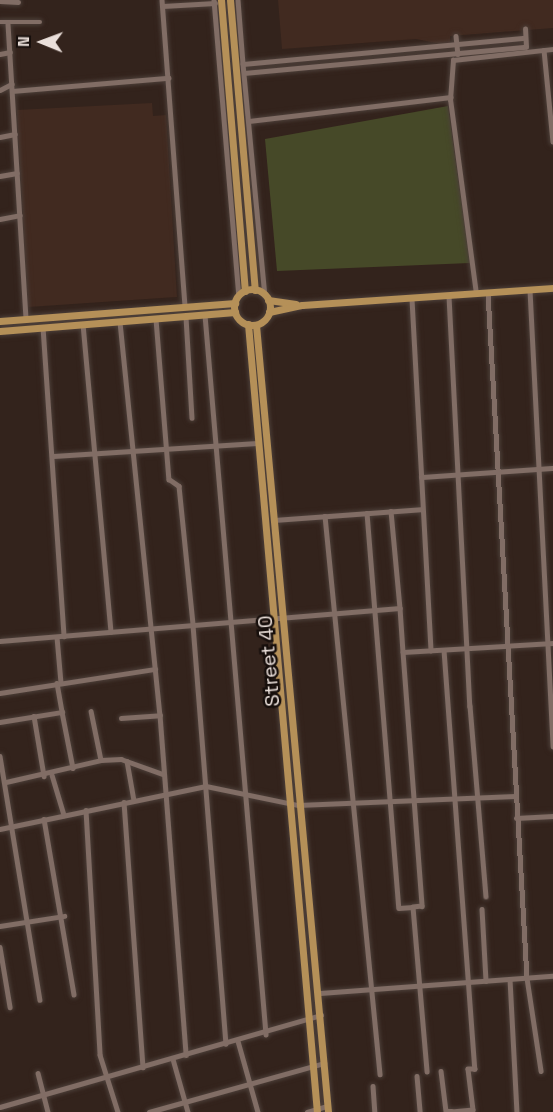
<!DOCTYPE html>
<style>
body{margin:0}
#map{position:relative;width:553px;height:1112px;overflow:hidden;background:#33231c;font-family:"Space Grotesk",sans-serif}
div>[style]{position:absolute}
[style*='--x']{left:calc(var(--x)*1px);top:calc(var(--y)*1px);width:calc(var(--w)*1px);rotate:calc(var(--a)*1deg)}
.built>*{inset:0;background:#412a20}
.green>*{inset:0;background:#464928}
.roads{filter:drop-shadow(0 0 2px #4c3f39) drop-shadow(0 0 2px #4c3f39)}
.minor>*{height:4.5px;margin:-2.25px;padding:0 2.25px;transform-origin:2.25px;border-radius:2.25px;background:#816d65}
.tertiary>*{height:5px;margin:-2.5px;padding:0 2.5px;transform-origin:2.5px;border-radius:2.5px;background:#816d65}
.primary>*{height:7px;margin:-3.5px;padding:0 3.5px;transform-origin:3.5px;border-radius:3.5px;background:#b59058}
.primary>.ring{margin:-3.5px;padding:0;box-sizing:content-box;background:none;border:7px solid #b59058;border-radius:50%}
span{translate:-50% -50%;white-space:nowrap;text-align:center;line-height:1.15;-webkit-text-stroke:5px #160e0b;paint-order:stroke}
.street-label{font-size:20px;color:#eadfda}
.north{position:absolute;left:12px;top:12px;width:60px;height:60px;-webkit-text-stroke:4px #160e0b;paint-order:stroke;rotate:271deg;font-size:16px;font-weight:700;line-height:24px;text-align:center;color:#eadfda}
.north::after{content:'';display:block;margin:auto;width:21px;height:27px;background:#eadfda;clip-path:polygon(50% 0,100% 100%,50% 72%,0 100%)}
</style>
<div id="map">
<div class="built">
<i style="clip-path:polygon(278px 0,553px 0,553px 28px,450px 36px,450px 43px,441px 44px,416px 39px,282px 49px)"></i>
<i style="clip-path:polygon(152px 103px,153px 116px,166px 115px,177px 297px,28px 307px,17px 110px)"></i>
</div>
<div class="green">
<i style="clip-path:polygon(448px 106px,470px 263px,277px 271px,265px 139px)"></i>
</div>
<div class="roads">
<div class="minor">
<i style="--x:162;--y:0;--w:308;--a:85.7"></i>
<i style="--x:214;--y:0;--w:297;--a:85.2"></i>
<i style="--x:238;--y:0;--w:64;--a:85.5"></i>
<i style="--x:243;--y:64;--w:283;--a:-5.3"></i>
<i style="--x:0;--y:1;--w:18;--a:3"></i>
<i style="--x:163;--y:6;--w:52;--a:-3.3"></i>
<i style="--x:0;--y:22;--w:40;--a:0"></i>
<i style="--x:8;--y:24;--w:296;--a:86.5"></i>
<i style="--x:456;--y:36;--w:18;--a:84"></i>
<i style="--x:544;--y:50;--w:92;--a:84.4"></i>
<i style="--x:0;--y:54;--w:10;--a:-11"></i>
<i style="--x:243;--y:64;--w:232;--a:84.6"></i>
<i style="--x:244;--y:73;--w:283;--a:-5.3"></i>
<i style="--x:526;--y:47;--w:18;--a:-93"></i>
<i style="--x:0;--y:90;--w:13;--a:-27"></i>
<i style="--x:12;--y:91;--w:157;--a:-4.8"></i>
<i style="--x:249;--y:121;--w:203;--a:-6.8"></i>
<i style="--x:0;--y:137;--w:15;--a:-11"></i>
<i style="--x:0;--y:176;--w:17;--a:-10"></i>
<i style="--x:0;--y:219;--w:20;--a:-11"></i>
<i style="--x:530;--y:290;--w:457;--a:87.1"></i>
<i style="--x:488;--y:293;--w:686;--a:86.74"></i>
<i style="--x:527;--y:978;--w:94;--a:81.4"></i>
<i style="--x:476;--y:294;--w:196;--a:-97.6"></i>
<i style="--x:450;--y:100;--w:40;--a:-85.7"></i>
<i style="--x:453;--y:60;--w:101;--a:-6.3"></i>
<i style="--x:449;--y:296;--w:411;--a:87.1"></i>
<i style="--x:470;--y:706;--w:191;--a:85.2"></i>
<i style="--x:412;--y:299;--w:352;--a:86.9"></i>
<i style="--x:205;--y:315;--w:722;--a:85.15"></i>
<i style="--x:186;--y:317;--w:101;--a:86.6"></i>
<i style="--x:156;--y:319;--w:161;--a:85.4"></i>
<i style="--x:169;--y:479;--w:12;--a:35"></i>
<i style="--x:179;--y:486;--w:140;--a:84.2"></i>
<i style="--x:193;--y:625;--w:420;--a:85.5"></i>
<i style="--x:120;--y:322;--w:395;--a:84.2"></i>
<i style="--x:160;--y:715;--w:341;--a:85.6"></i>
<i style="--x:83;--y:324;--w:309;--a:84.8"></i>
<i style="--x:43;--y:327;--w:310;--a:86.1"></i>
<i style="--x:52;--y:456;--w:207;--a:-3.6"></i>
<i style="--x:421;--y:477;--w:132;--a:-3.9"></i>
<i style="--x:391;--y:511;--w:97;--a:84.7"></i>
<i style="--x:367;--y:513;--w:396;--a:85.4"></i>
<i style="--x:399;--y:908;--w:14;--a:-4"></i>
<i style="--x:325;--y:516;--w:561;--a:84.37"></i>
<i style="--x:273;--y:520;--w:149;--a:-4.2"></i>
<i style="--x:57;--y:637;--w:46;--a:85"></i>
<i style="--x:0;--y:641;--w:401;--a:-4.7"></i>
<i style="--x:400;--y:608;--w:44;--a:86.1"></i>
<i style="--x:403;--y:652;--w:150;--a:-3.4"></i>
<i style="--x:444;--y:650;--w:420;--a:85.8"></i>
<i style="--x:475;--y:1069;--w:7;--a:180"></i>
<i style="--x:468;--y:1069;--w:41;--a:83"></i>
<i style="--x:473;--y:1110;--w:21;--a:175"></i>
<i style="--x:403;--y:652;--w:255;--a:85.7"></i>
<i style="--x:422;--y:906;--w:9;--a:174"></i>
<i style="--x:413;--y:907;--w:165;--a:85.1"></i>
<i style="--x:57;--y:683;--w:29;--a:80"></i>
<i style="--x:0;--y:693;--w:157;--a:-8.8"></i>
<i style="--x:91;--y:711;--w:50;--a:78.5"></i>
<i style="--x:34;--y:716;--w:61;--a:80.5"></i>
<i style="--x:121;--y:718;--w:39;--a:-4"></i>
<i style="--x:0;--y:722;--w:63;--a:-9.2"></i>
<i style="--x:62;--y:712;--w:57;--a:78.9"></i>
<i style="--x:0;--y:756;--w:247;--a:80.7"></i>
<i style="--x:127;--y:761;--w:40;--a:80"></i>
<i style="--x:52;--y:775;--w:42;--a:73.3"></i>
<i style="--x:6;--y:782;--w:98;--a:-13"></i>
<i style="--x:101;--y:760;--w:20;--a:-3"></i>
<i style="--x:121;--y:759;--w:45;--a:19.7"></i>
<i style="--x:124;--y:802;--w:266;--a:85.9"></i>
<i style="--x:86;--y:810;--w:245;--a:86.7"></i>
<i style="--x:100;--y:1055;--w:60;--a:72.5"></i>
<i style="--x:516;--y:818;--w:37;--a:-3"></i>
<i style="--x:44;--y:819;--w:178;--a:80.3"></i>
<i style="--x:0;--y:829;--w:210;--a:-11.8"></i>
<i style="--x:206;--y:786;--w:94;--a:11.7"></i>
<i style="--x:298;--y:805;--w:217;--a:-2.4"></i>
<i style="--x:482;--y:909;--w:72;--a:86.8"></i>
<i style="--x:0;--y:926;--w:65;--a:-8.9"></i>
<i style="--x:0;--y:947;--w:61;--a:80.5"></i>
<i style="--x:510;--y:979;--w:133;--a:87"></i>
<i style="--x:238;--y:1041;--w:74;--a:74.3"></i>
<i style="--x:173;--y:1059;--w:55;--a:74.2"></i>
<i style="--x:441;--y:1071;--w:40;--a:82.9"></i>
<i style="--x:446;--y:1111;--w:6;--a:0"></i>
<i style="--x:38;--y:1073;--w:40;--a:75.6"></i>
<i style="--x:417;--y:1076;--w:36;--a:85"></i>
<i style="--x:373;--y:1086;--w:26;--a:86"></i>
<i style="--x:0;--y:1107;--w:334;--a:-16"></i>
<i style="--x:149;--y:1112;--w:182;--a:-15.6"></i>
</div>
<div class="tertiary">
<i style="--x:319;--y:993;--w:235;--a:-4.2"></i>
<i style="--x:307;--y:1112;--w:21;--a:-17"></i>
</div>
<div class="primary">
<i style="--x:221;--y:0;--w:292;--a:85.3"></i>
<i style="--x:230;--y:0;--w:291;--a:85.1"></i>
<i class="ring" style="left:234px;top:289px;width:29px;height:29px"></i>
<i style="--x:268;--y:300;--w:28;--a:8"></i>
<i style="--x:269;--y:312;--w:34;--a:-12"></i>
<i style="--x:302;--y:305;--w:252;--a:-3.9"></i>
<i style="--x:0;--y:321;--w:236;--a:-4.4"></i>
<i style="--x:248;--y:324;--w:791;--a:85"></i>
<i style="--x:256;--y:325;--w:790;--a:84.77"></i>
<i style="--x:0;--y:331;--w:236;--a:-4.6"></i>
</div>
</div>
<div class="street-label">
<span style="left:269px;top:661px;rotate:-95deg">Street 40</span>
</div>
<div class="north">N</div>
</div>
